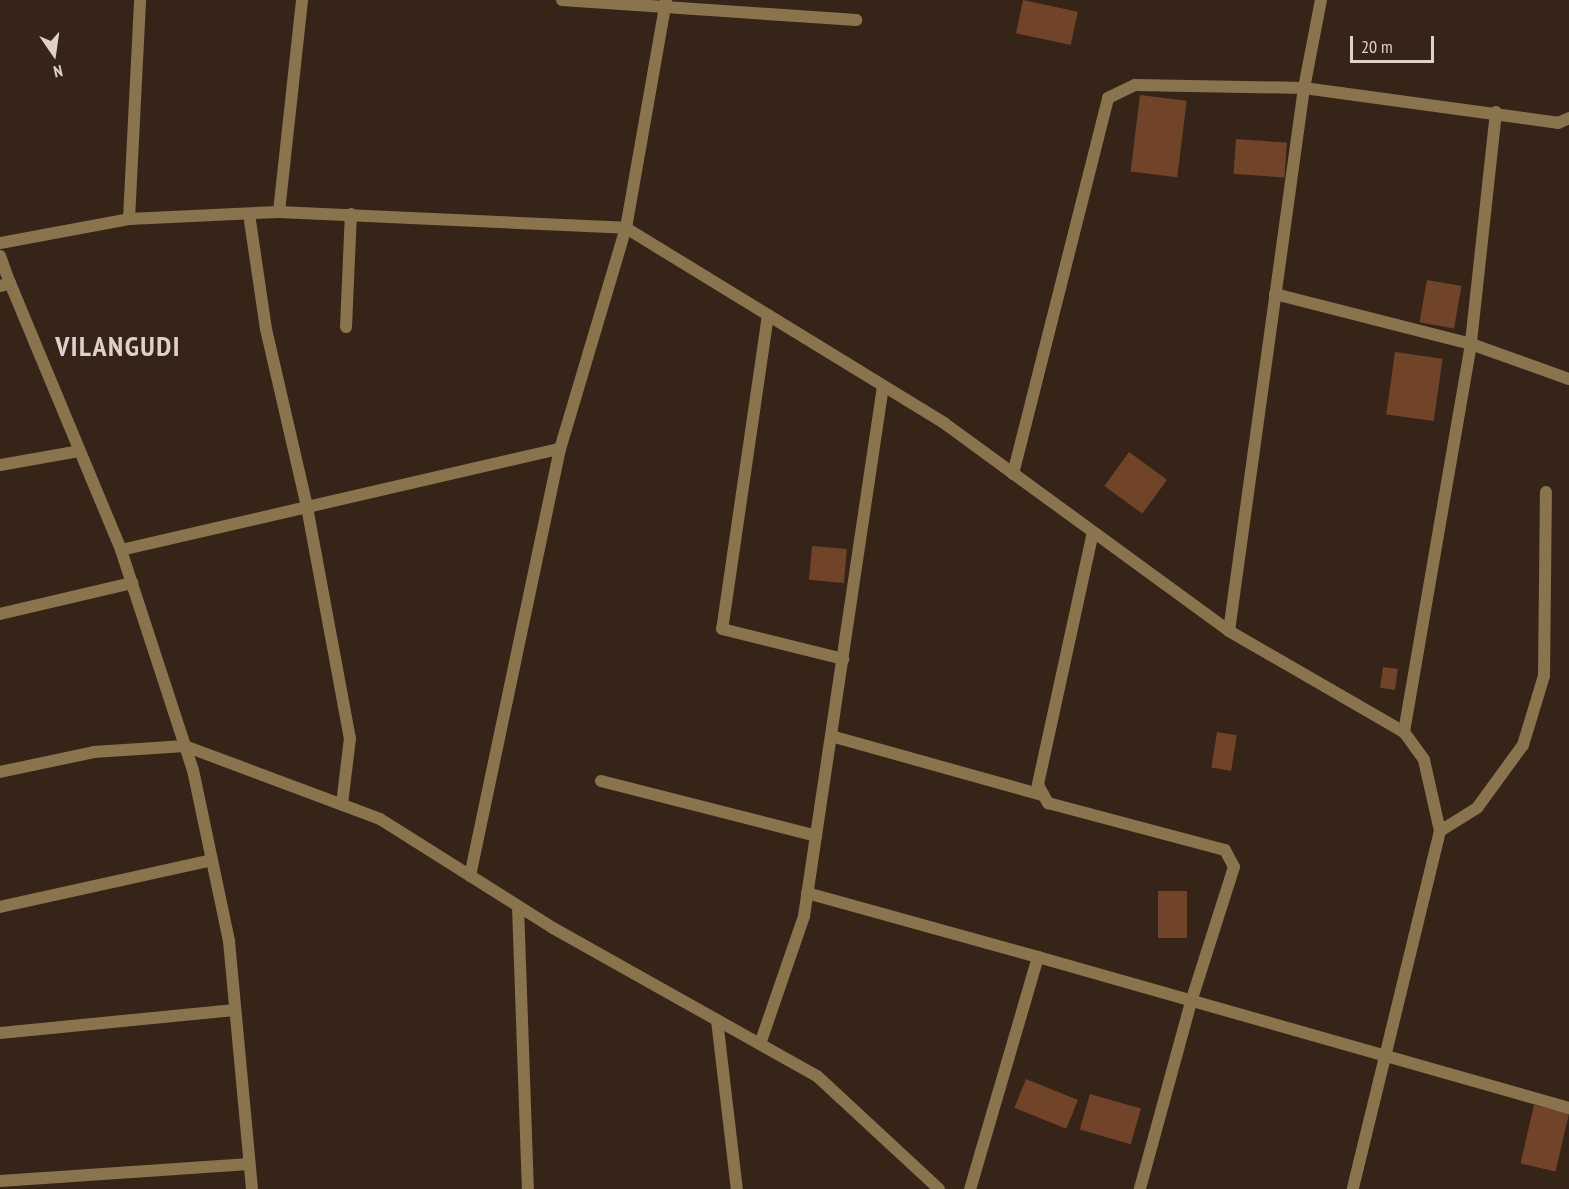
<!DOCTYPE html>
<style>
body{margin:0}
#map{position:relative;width:1569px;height:1189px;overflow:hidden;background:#372419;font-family:"PT Sans Narrow",sans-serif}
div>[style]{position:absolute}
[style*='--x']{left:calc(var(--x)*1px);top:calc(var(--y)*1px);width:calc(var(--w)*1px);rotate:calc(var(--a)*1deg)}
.building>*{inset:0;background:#714328;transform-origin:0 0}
.street>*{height:12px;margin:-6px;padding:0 6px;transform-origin:6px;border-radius:6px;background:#8a744d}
span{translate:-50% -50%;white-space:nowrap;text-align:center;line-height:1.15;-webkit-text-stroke:5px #372419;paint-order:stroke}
.district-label{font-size:28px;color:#ded1ca;font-weight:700;letter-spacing:1.5px}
.north{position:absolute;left:24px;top:24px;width:60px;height:60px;-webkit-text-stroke:4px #372419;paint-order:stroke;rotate:167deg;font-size:16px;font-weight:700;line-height:24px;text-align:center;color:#ded1ca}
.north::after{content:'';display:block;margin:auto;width:21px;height:27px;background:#ded1ca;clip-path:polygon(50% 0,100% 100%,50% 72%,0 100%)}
.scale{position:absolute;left:1350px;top:36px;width:84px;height:27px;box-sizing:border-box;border:3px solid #ded1ca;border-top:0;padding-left:8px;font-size:18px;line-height:21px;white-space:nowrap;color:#ded1ca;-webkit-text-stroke:4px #372419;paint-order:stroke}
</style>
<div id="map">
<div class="building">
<i style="left:1023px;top:0;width:56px;height:34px;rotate:12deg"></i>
<i style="left:1140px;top:95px;width:47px;height:77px;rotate:7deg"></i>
<i style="left:1236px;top:139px;width:51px;height:35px;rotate:4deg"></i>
<i style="left:1427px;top:280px;width:35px;height:43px;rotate:10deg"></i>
<i style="left:1395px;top:352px;width:48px;height:63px;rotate:8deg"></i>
<i style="left:1129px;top:452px;width:47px;height:42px;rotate:36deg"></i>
<i style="left:812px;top:546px;width:35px;height:34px;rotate:5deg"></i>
<i style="left:1383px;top:667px;width:15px;height:21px;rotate:8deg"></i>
<i style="left:1217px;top:732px;width:20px;height:36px;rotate:9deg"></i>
<i style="left:1158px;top:891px;width:29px;height:47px"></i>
<i style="left:1026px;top:1079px;width:56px;height:31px;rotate:22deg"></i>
<i style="left:1090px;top:1094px;width:53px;height:37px;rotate:16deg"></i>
<i style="left:1534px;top:1105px;width:36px;height:60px;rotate:13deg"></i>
</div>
<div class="street">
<i style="--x:562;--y:0;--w:295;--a:3.9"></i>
<i style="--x:1496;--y:112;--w:233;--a:96.2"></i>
<i style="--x:1471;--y:344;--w:104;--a:19.7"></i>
<i style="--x:279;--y:212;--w:213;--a:-83.8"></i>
<i style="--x:249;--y:214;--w:116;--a:81.6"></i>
<i style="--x:266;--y:329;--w:183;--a:77"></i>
<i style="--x:307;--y:507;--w:235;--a:79.5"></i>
<i style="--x:350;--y:738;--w:66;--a:96.9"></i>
<i style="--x:129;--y:219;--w:219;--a:-87.1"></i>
<i style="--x:0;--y:243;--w:131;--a:-10.5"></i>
<i style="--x:129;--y:219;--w:150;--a:-2.7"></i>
<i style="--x:279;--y:212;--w:347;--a:2.6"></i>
<i style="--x:626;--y:228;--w:373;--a:31.5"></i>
<i style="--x:944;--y:423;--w:353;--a:36.1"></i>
<i style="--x:1229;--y:631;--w:202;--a:30"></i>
<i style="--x:1404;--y:732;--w:34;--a:54"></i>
<i style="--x:1424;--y:760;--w:73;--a:77.3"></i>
<i style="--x:1440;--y:831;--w:368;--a:103.7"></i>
<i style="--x:0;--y:256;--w:29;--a:70"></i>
<i style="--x:10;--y:283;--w:10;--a:163"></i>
<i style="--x:10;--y:283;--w:289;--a:67.4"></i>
<i style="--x:121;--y:550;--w:231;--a:71.9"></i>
<i style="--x:193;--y:770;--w:175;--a:78.1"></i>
<i style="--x:229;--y:941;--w:249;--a:84.7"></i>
<i style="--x:1275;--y:294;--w:202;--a:14.3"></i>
<i style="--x:1471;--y:344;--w:394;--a:99.8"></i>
<i style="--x:768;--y:315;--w:317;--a:98.3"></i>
<i style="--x:722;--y:629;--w:125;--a:13.9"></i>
<i style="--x:346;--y:327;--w:113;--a:-87.5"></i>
<i style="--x:0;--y:465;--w:80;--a:-10"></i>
<i style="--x:1013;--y:474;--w:388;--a:-75.8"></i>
<i style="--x:1108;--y:98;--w:30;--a:-26"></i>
<i style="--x:1135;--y:85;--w:169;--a:1"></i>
<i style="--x:1304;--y:88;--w:256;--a:7.8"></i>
<i style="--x:1558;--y:123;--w:12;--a:-24"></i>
<i style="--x:1093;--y:532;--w:259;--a:102.3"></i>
<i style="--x:1038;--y:785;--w:21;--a:61"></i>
<i style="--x:1048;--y:803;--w:183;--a:14.9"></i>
<i style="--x:1225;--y:850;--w:19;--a:62"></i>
<i style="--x:1234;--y:867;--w:142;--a:107.7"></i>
<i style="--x:1191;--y:1002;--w:194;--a:105.3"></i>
<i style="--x:121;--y:550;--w:450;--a:-13"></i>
<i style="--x:0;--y:614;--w:136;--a:-13.2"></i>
<i style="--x:1229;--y:631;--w:548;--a:-82.14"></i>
<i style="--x:1304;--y:88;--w:90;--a:-79.1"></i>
<i style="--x:831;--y:736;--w:220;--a:15.6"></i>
<i style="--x:0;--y:772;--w:96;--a:-12"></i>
<i style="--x:94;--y:752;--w:91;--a:-3.8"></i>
<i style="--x:185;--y:746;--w:208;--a:20.5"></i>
<i style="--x:380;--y:819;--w:204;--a:32.2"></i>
<i style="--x:553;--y:928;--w:303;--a:29.3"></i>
<i style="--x:817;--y:1076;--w:166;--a:42.8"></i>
<i style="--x:601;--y:781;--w:222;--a:14.3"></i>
<i style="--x:1440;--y:831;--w:44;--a:-31.9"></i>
<i style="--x:1477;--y:808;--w:78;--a:-53.9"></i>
<i style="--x:1523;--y:745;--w:72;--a:-73.1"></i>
<i style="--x:1544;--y:676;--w:184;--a:-89.4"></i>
<i style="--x:470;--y:876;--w:436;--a:-78.1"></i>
<i style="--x:560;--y:449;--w:231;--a:-73.4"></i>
<i style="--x:626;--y:228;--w:231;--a:-80"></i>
<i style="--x:807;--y:893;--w:240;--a:15.5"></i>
<i style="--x:1038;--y:957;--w:242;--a:106.3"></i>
<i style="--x:518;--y:906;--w:283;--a:88"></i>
<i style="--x:0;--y:907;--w:217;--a:-12.5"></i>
<i style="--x:1038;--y:957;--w:552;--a:15.87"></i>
<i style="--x:717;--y:1020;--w:170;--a:83.3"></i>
<i style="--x:0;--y:1033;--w:236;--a:-5.6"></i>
<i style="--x:760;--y:1044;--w:135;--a:-71"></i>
<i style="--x:804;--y:916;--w:536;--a:-81.52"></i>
<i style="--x:0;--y:1181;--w:250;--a:-3.9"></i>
</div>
<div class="district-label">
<span style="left:118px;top:346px">VILANGUDI</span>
</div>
<div class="north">N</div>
<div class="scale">20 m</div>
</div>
